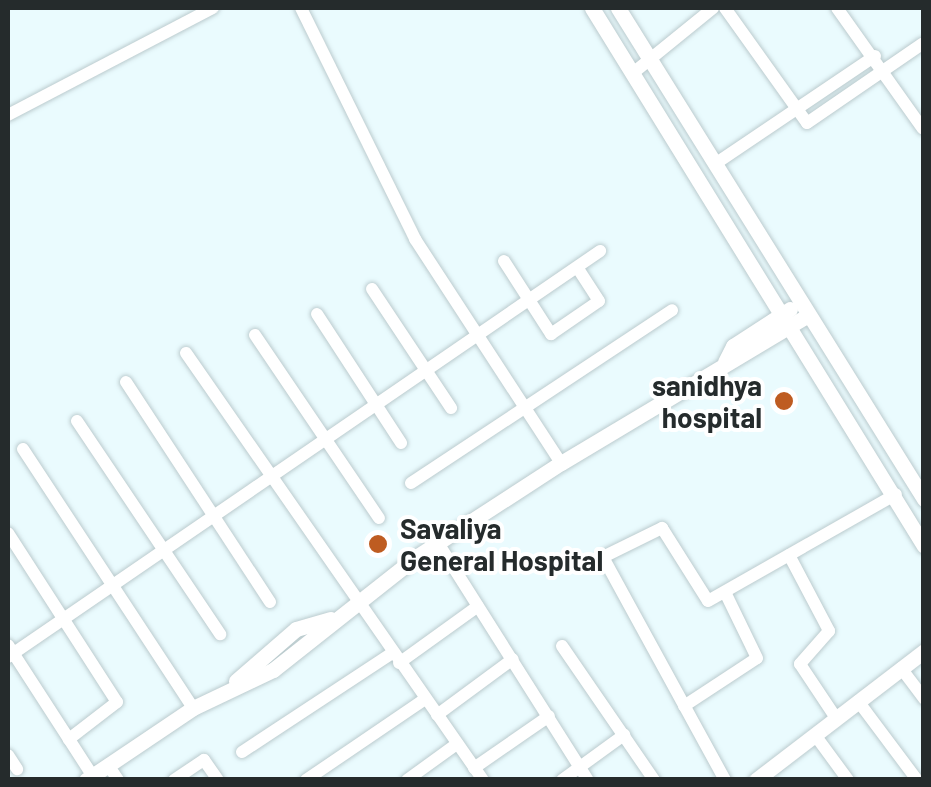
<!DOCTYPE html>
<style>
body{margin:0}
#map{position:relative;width:931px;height:787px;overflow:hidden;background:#eafbfe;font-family:Barlow,sans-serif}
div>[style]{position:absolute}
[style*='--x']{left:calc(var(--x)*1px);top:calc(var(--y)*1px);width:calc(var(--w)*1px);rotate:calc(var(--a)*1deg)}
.roads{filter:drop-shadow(0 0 2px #bbcbce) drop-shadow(0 0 2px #bbcbce)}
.minor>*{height:12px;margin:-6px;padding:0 6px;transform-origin:6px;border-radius:6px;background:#fff}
.tertiary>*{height:15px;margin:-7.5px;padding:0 7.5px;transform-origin:7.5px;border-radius:7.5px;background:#fff}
.dots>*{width:28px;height:28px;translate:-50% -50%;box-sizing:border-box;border:5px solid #fff;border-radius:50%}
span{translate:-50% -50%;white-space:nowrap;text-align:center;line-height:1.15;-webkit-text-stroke:8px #fff;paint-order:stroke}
.poi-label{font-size:28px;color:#252b2c;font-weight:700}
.right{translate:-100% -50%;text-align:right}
.left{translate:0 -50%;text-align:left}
.frame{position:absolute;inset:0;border:10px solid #252b2c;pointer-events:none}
</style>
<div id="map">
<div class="roads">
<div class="minor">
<i style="--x:301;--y:8;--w:258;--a:63.7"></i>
<i style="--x:415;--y:239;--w:267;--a:56.9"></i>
<i style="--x:725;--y:8;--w:141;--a:54.5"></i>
<i style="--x:807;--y:123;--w:140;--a:-34.5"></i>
<i style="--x:837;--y:8;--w:148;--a:54.6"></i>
<i style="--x:633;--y:73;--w:103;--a:-39.1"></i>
<i style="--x:8;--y:115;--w:231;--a:-27.6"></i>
<i style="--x:715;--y:164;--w:193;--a:-34"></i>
<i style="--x:504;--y:261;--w:87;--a:57.2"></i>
<i style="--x:551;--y:334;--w:58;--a:-34.5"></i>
<i style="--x:599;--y:301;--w:40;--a:-122.9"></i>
<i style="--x:372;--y:289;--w:143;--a:56.4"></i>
<i style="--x:317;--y:314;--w:154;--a:56.9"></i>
<i style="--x:255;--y:335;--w:221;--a:55.9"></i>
<i style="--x:186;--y:353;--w:520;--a:55.18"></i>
<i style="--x:126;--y:382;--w:263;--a:56.8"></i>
<i style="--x:77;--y:421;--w:257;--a:56.1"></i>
<i style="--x:23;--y:449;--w:310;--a:56.7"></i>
<i style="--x:411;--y:483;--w:313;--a:-33.5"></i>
<i style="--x:8;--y:533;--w:201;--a:57.2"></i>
<i style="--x:117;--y:702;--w:61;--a:142.4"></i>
<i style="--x:438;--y:543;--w:280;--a:57.7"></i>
<i style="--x:789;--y:555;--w:86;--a:62.2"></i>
<i style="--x:829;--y:631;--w:44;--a:131.3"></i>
<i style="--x:800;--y:664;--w:65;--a:56.3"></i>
<i style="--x:8;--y:645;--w:155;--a:57.1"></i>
<i style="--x:562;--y:646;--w:163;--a:55.5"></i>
<i style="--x:8;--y:657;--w:718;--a:-34.44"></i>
<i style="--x:399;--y:663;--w:97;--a:-35.8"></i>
<i style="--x:901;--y:668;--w:39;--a:53"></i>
<i style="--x:858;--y:701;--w:99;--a:53.2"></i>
<i style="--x:684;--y:706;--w:87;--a:-33.3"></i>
<i style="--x:757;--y:658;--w:73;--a:-115.9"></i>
<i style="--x:437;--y:715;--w:94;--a:-36.4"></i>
<i style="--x:815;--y:735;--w:56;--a:53.7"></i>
<i style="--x:242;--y:752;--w:180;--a:-33.4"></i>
<i style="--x:8;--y:755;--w:17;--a:57"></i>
<i style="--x:108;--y:765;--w:18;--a:56"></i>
<i style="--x:474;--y:768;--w:91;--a:-34.7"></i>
<i style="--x:174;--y:780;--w:36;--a:-34"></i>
<i style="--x:204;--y:760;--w:24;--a:55"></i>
<i style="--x:306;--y:780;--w:144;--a:-34.2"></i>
<i style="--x:407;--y:780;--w:62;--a:-35.8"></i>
<i style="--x:562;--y:780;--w:77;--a:-36"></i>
<i style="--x:725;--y:780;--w:254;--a:-118.7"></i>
<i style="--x:603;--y:557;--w:66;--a:-26.2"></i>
<i style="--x:662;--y:528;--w:86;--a:57.8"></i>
<i style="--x:708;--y:601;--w:216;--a:-29.6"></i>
</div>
<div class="tertiary">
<i style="--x:592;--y:8;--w:632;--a:58.32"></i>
<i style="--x:618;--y:8;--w:579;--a:58.07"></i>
<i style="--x:725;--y:362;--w:18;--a:-63"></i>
<i style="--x:733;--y:346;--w:68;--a:-33"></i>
<i style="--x:236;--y:681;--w:79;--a:-40.9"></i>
<i style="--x:296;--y:629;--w:36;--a:-16"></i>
<i style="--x:86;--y:780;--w:129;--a:-33.9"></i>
<i style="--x:193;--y:708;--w:89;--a:-25.4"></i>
<i style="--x:273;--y:670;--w:182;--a:-38.3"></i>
<i style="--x:416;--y:557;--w:173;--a:-33"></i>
<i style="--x:561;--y:463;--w:288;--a:-30.9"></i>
<i style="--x:756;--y:780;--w:212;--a:-37.5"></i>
</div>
</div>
<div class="dots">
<i style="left:784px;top:401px;background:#be5c21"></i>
<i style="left:378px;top:544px;background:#be5c21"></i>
</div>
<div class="poi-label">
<span class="right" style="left:762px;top:401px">sanidhya<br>hospital</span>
<span class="left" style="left:400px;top:544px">Savaliya<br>General Hospital</span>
</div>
<div class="frame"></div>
</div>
